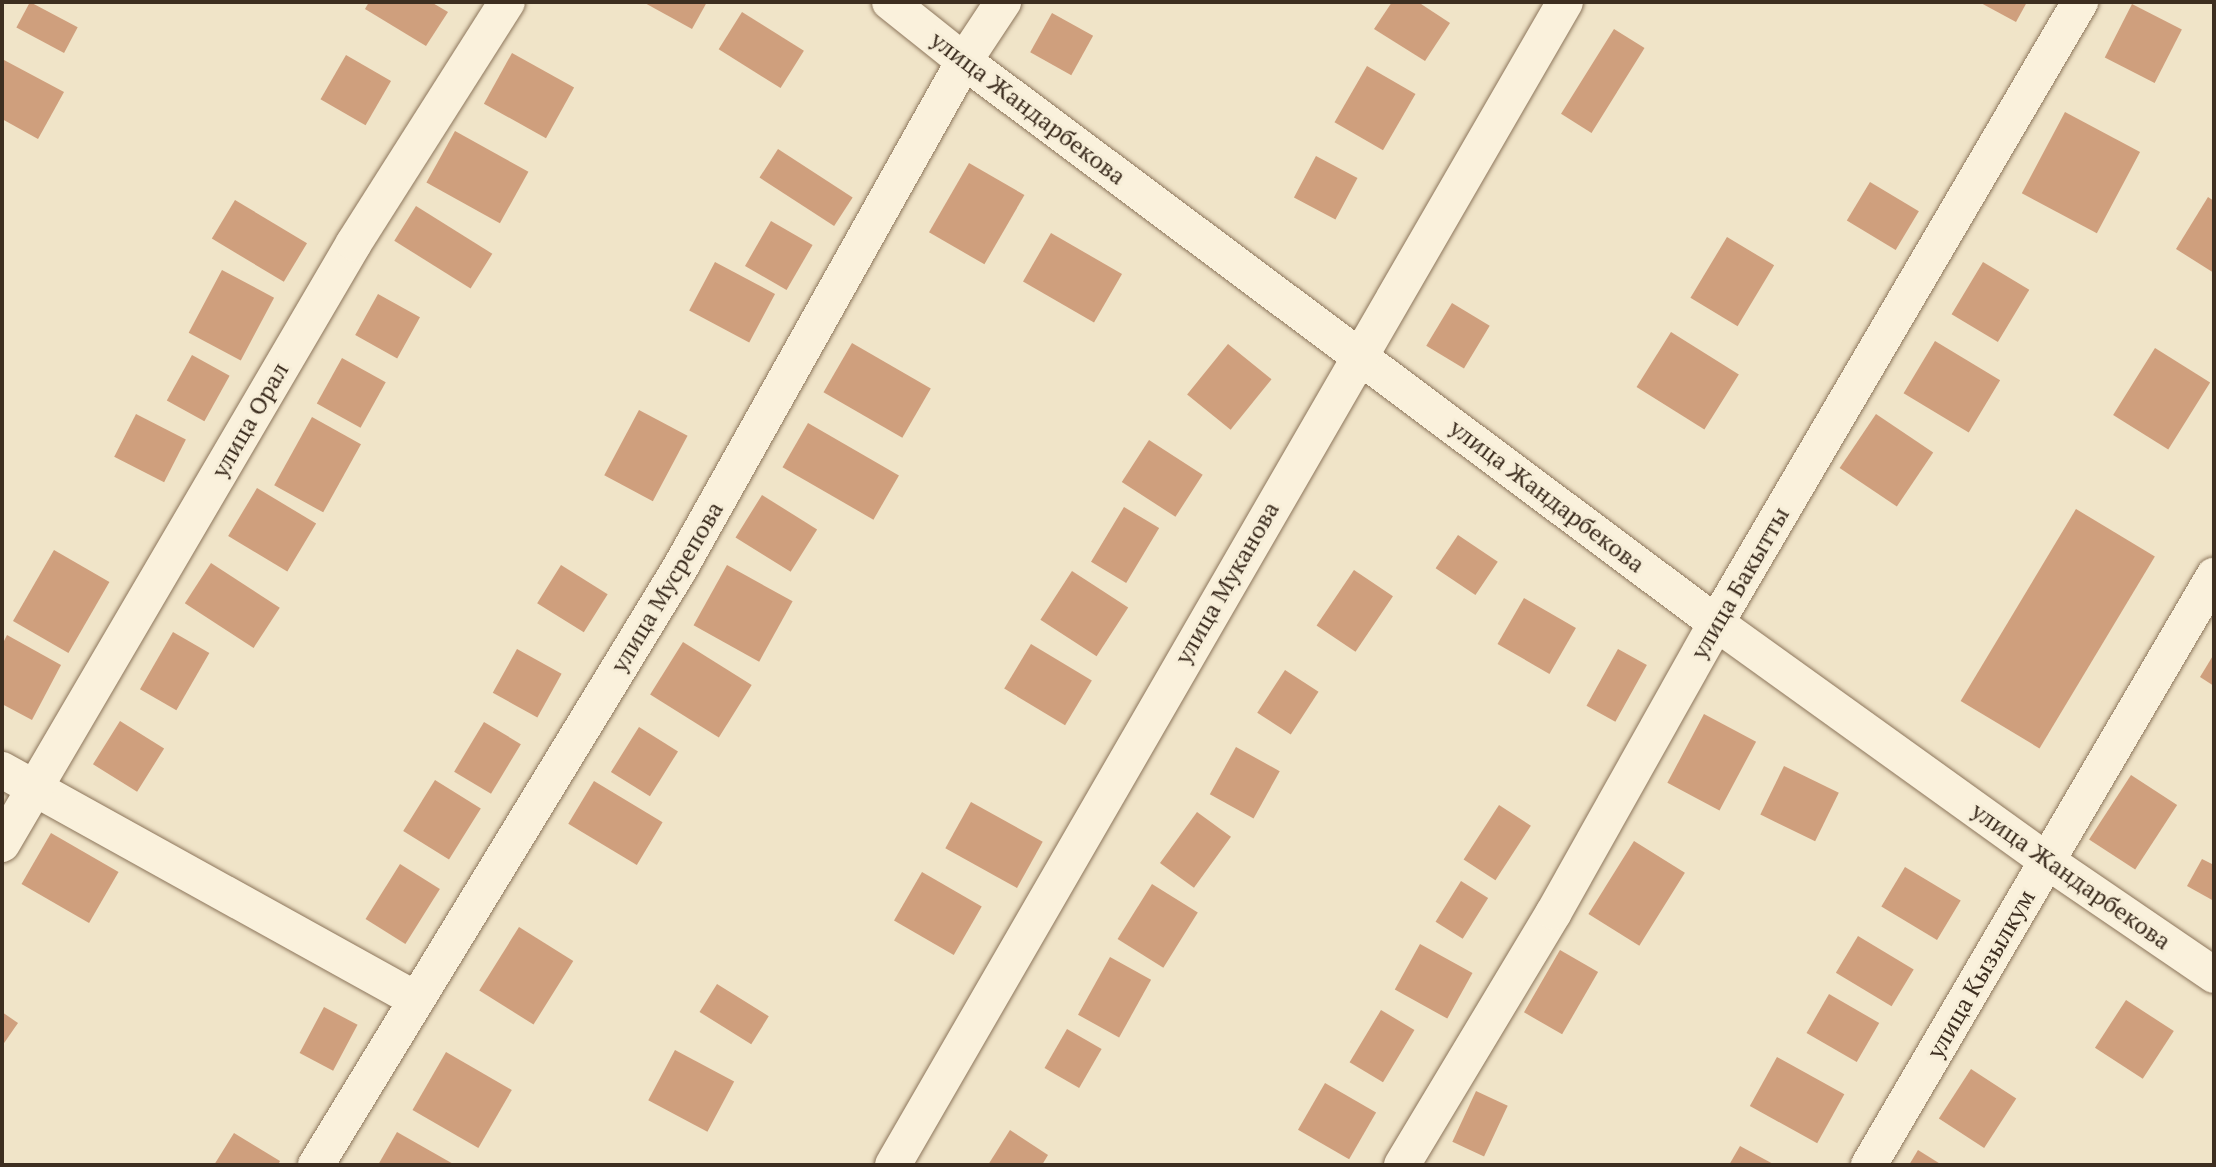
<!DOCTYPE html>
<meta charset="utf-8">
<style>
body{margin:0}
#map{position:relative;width:2216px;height:1167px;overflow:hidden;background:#f0e4c8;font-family:"PT Serif",serif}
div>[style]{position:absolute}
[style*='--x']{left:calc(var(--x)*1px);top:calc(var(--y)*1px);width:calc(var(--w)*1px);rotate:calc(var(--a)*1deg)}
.building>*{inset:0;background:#cf9f7d;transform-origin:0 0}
.roads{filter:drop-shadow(0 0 2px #8d765c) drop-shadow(0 0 2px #8d765c)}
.minor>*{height:36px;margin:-18px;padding:0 18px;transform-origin:18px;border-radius:18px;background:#faf1dc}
span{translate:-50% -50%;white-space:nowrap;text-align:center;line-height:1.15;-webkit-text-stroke:6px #f7eed8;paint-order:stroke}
.street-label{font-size:24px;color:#3d2e20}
.frame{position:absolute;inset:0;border:4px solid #3d2e20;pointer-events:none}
</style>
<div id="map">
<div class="building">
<i style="left:30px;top:2px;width:54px;height:29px;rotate:28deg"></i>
<i style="clip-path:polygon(369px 2px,431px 2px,448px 12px,426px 46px,365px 9px)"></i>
<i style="clip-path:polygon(643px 2px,707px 2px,692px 29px)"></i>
<i style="clip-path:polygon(1392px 2px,1418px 2px,1450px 23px,1425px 61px,1374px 29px)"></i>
<i style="clip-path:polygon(1979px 2px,2027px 2px,2016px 22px)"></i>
<i style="left:2132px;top:4px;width:56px;height:60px;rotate:27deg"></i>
<i style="left:742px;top:12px;width:73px;height:44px;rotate:32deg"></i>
<i style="left:1052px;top:13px;width:47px;height:45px;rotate:29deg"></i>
<i style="left:1614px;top:29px;width:36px;height:100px;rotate:32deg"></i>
<i style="left:512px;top:53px;width:71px;height:58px;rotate:29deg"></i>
<i style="left:346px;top:55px;width:52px;height:51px;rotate:30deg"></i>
<i style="clip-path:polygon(4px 60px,64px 92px,38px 139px,2px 119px)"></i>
<i style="left:1367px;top:66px;width:56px;height:65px;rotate:30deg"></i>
<i style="left:2065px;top:112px;width:85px;height:92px;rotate:28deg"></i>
<i style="left:455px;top:131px;width:84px;height:59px;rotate:29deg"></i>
<i style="left:778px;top:149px;width:89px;height:34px;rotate:33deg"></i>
<i style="left:1316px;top:156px;width:47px;height:47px;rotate:28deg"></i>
<i style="left:969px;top:163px;width:64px;height:80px;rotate:30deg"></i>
<i style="left:1870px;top:182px;width:57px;height:45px;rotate:31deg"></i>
<i style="clip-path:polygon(2208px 197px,2214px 201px,2214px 273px,2176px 249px)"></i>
<i style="left:235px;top:200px;width:84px;height:45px;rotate:31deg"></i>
<i style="left:416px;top:206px;width:90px;height:41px;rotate:32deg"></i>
<i style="left:771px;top:221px;width:48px;height:52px;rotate:30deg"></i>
<i style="left:1051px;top:233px;width:82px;height:56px;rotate:30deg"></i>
<i style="left:1727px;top:237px;width:55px;height:71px;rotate:31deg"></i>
<i style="left:715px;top:262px;width:68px;height:55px;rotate:28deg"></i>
<i style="left:1983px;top:262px;width:54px;height:61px;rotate:31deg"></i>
<i style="left:222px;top:270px;width:59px;height:71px;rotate:28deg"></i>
<i style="left:378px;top:294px;width:48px;height:47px;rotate:29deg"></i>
<i style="left:1452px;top:303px;width:44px;height:50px;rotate:31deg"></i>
<i style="left:1671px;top:332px;width:80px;height:65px;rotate:32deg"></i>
<i style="left:1935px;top:341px;width:76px;height:61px;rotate:31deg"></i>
<i style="left:852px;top:343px;width:91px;height:57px;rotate:30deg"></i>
<i style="left:1228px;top:344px;width:56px;height:65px;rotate:39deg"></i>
<i style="left:2155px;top:348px;width:65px;height:79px;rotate:32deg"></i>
<i style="left:192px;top:355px;width:43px;height:52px;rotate:29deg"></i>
<i style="left:342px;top:358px;width:50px;height:52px;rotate:29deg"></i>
<i style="left:639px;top:410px;width:55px;height:74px;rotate:28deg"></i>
<i style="left:136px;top:414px;width:56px;height:48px;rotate:27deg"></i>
<i style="left:1876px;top:414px;width:69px;height:65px;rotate:34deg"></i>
<i style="left:312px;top:417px;width:56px;height:78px;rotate:29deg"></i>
<i style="left:808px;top:423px;width:105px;height:51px;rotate:30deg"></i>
<i style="left:1149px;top:440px;width:64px;height:50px;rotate:33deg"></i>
<i style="left:257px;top:488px;width:69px;height:56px;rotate:31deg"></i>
<i style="left:762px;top:495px;width:65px;height:50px;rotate:32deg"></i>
<i style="left:1124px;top:507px;width:41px;height:64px;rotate:31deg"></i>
<i style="left:2076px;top:509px;width:92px;height:224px;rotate:31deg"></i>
<i style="left:1458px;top:535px;width:48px;height:40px;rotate:34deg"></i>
<i style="left:54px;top:550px;width:64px;height:82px;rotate:30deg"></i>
<i style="left:211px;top:563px;width:82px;height:48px;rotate:33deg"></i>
<i style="left:561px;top:565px;width:55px;height:45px;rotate:32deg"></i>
<i style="left:727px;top:565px;width:75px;height:69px;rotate:29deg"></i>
<i style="left:1354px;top:570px;width:47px;height:67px;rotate:34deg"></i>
<i style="left:1072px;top:571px;width:67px;height:58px;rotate:33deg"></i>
<i style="left:1524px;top:598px;width:60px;height:53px;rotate:30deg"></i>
<i style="left:173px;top:632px;width:42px;height:66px;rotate:30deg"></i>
<i style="clip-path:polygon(7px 635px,61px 665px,32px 720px,2px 704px,2px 645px)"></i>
<i style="left:683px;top:642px;width:81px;height:62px;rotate:32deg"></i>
<i style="left:1031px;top:644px;width:71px;height:52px;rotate:31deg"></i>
<i style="left:517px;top:649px;width:51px;height:50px;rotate:29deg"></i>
<i style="left:1618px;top:649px;width:33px;height:65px;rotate:29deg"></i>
<i style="clip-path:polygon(2214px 654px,2214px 686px,2200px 677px)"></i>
<i style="left:1285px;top:670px;width:40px;height:51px;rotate:33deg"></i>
<i style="left:1704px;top:714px;width:59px;height:78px;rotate:28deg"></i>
<i style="left:120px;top:721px;width:52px;height:51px;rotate:32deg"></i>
<i style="left:484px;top:722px;width:43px;height:58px;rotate:31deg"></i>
<i style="left:639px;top:727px;width:46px;height:53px;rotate:32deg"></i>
<i style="left:1236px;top:747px;width:50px;height:54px;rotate:29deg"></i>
<i style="left:1784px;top:766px;width:61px;height:54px;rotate:26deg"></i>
<i style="left:2131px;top:775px;width:55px;height:77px;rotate:33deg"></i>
<i style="left:435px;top:780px;width:54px;height:60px;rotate:32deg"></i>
<i style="left:594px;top:781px;width:80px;height:50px;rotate:31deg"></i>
<i style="left:971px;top:802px;width:82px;height:53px;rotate:29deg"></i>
<i style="left:1499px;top:805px;width:38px;height:65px;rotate:33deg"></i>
<i style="left:1197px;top:812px;width:42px;height:63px;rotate:36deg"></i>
<i style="left:51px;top:833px;width:78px;height:59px;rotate:30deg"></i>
<i style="left:1634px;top:841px;width:60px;height:86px;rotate:32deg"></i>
<i style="clip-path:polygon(2202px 859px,2214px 865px,2214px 901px,2187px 886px)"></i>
<i style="left:400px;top:864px;width:47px;height:65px;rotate:32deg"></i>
<i style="left:1905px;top:867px;width:65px;height:46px;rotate:31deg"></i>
<i style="left:922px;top:872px;width:69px;height:56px;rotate:30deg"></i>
<i style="left:1461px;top:881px;width:32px;height:48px;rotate:32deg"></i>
<i style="left:1152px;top:884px;width:54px;height:65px;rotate:32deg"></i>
<i style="left:519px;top:927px;width:64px;height:75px;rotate:32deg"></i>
<i style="left:1858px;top:936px;width:65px;height:43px;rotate:31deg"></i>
<i style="left:1420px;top:944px;width:60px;height:52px;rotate:29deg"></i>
<i style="left:1560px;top:950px;width:44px;height:72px;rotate:30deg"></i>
<i style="left:1110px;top:957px;width:47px;height:66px;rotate:29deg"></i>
<i style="left:717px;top:984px;width:61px;height:33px;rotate:32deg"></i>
<i style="left:1829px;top:994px;width:58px;height:45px;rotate:30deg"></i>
<i style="left:2126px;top:1000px;width:57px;height:57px;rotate:33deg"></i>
<i style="left:324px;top:1007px;width:38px;height:52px;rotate:28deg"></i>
<i style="left:1381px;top:1010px;width:39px;height:61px;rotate:31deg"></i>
<i style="clip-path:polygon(2px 1012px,18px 1023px,2px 1046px)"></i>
<i style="left:1067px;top:1029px;width:40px;height:45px;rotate:30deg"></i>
<i style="left:675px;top:1050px;width:67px;height:57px;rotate:28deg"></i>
<i style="left:446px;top:1052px;width:76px;height:67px;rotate:30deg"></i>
<i style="left:1777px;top:1057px;width:77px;height:56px;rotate:29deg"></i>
<i style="left:1971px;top:1069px;width:54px;height:59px;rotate:33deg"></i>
<i style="left:1325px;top:1083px;width:59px;height:54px;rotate:30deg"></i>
<i style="left:1476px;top:1091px;width:35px;height:56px;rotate:25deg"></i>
<i style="clip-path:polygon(1010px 1130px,1048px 1155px,1042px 1165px,988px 1165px)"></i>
<i style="clip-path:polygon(397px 1132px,455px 1165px,378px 1165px)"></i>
<i style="clip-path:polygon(234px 1133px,280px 1161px,278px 1165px,214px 1165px)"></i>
<i style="clip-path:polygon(1740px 1146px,1775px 1165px,1729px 1165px)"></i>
<i style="clip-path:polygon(1918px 1150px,1942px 1165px,1909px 1165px)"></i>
</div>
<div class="roads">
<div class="minor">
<i style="--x:890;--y:2;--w:95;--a:38.6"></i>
<i style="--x:964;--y:61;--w:939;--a:36.77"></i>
<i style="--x:1716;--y:623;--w:408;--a:35.7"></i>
<i style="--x:2047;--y:861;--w:202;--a:34.3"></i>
<i style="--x:2;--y:770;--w:474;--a:29"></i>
<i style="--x:2;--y:844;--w:696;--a:-59.64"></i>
<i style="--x:354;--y:243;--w:285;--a:-57.6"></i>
<i style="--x:316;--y:1165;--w:699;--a:-58.63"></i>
<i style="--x:680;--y:568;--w:581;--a:-60.74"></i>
<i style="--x:964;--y:61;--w:71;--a:-56.5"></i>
<i style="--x:893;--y:1165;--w:1343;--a:-59.98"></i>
<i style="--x:1402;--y:1165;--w:295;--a:-59"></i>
<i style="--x:1554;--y:912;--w:331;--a:-60.7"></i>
<i style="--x:1716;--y:623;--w:720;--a:-59.62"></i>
<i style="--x:1869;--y:1165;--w:683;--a:-59.64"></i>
</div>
</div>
<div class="street-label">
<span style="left:1028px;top:108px;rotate:37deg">улица Жандарбекова</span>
<span style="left:250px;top:420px;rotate:-60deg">улица Орал</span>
<span style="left:1547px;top:496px;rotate:37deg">улица Жандарбекова</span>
<span style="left:1227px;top:583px;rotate:-60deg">улица Муканова</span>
<span style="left:1740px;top:583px;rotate:-60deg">улица Бакытты</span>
<span style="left:667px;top:587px;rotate:-59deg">улица Мусрепова</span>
<span style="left:2071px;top:876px;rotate:35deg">улица Жандарбекова</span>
<span style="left:1981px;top:974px;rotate:-60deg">улица Кызылкум</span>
</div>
<div class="frame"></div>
</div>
